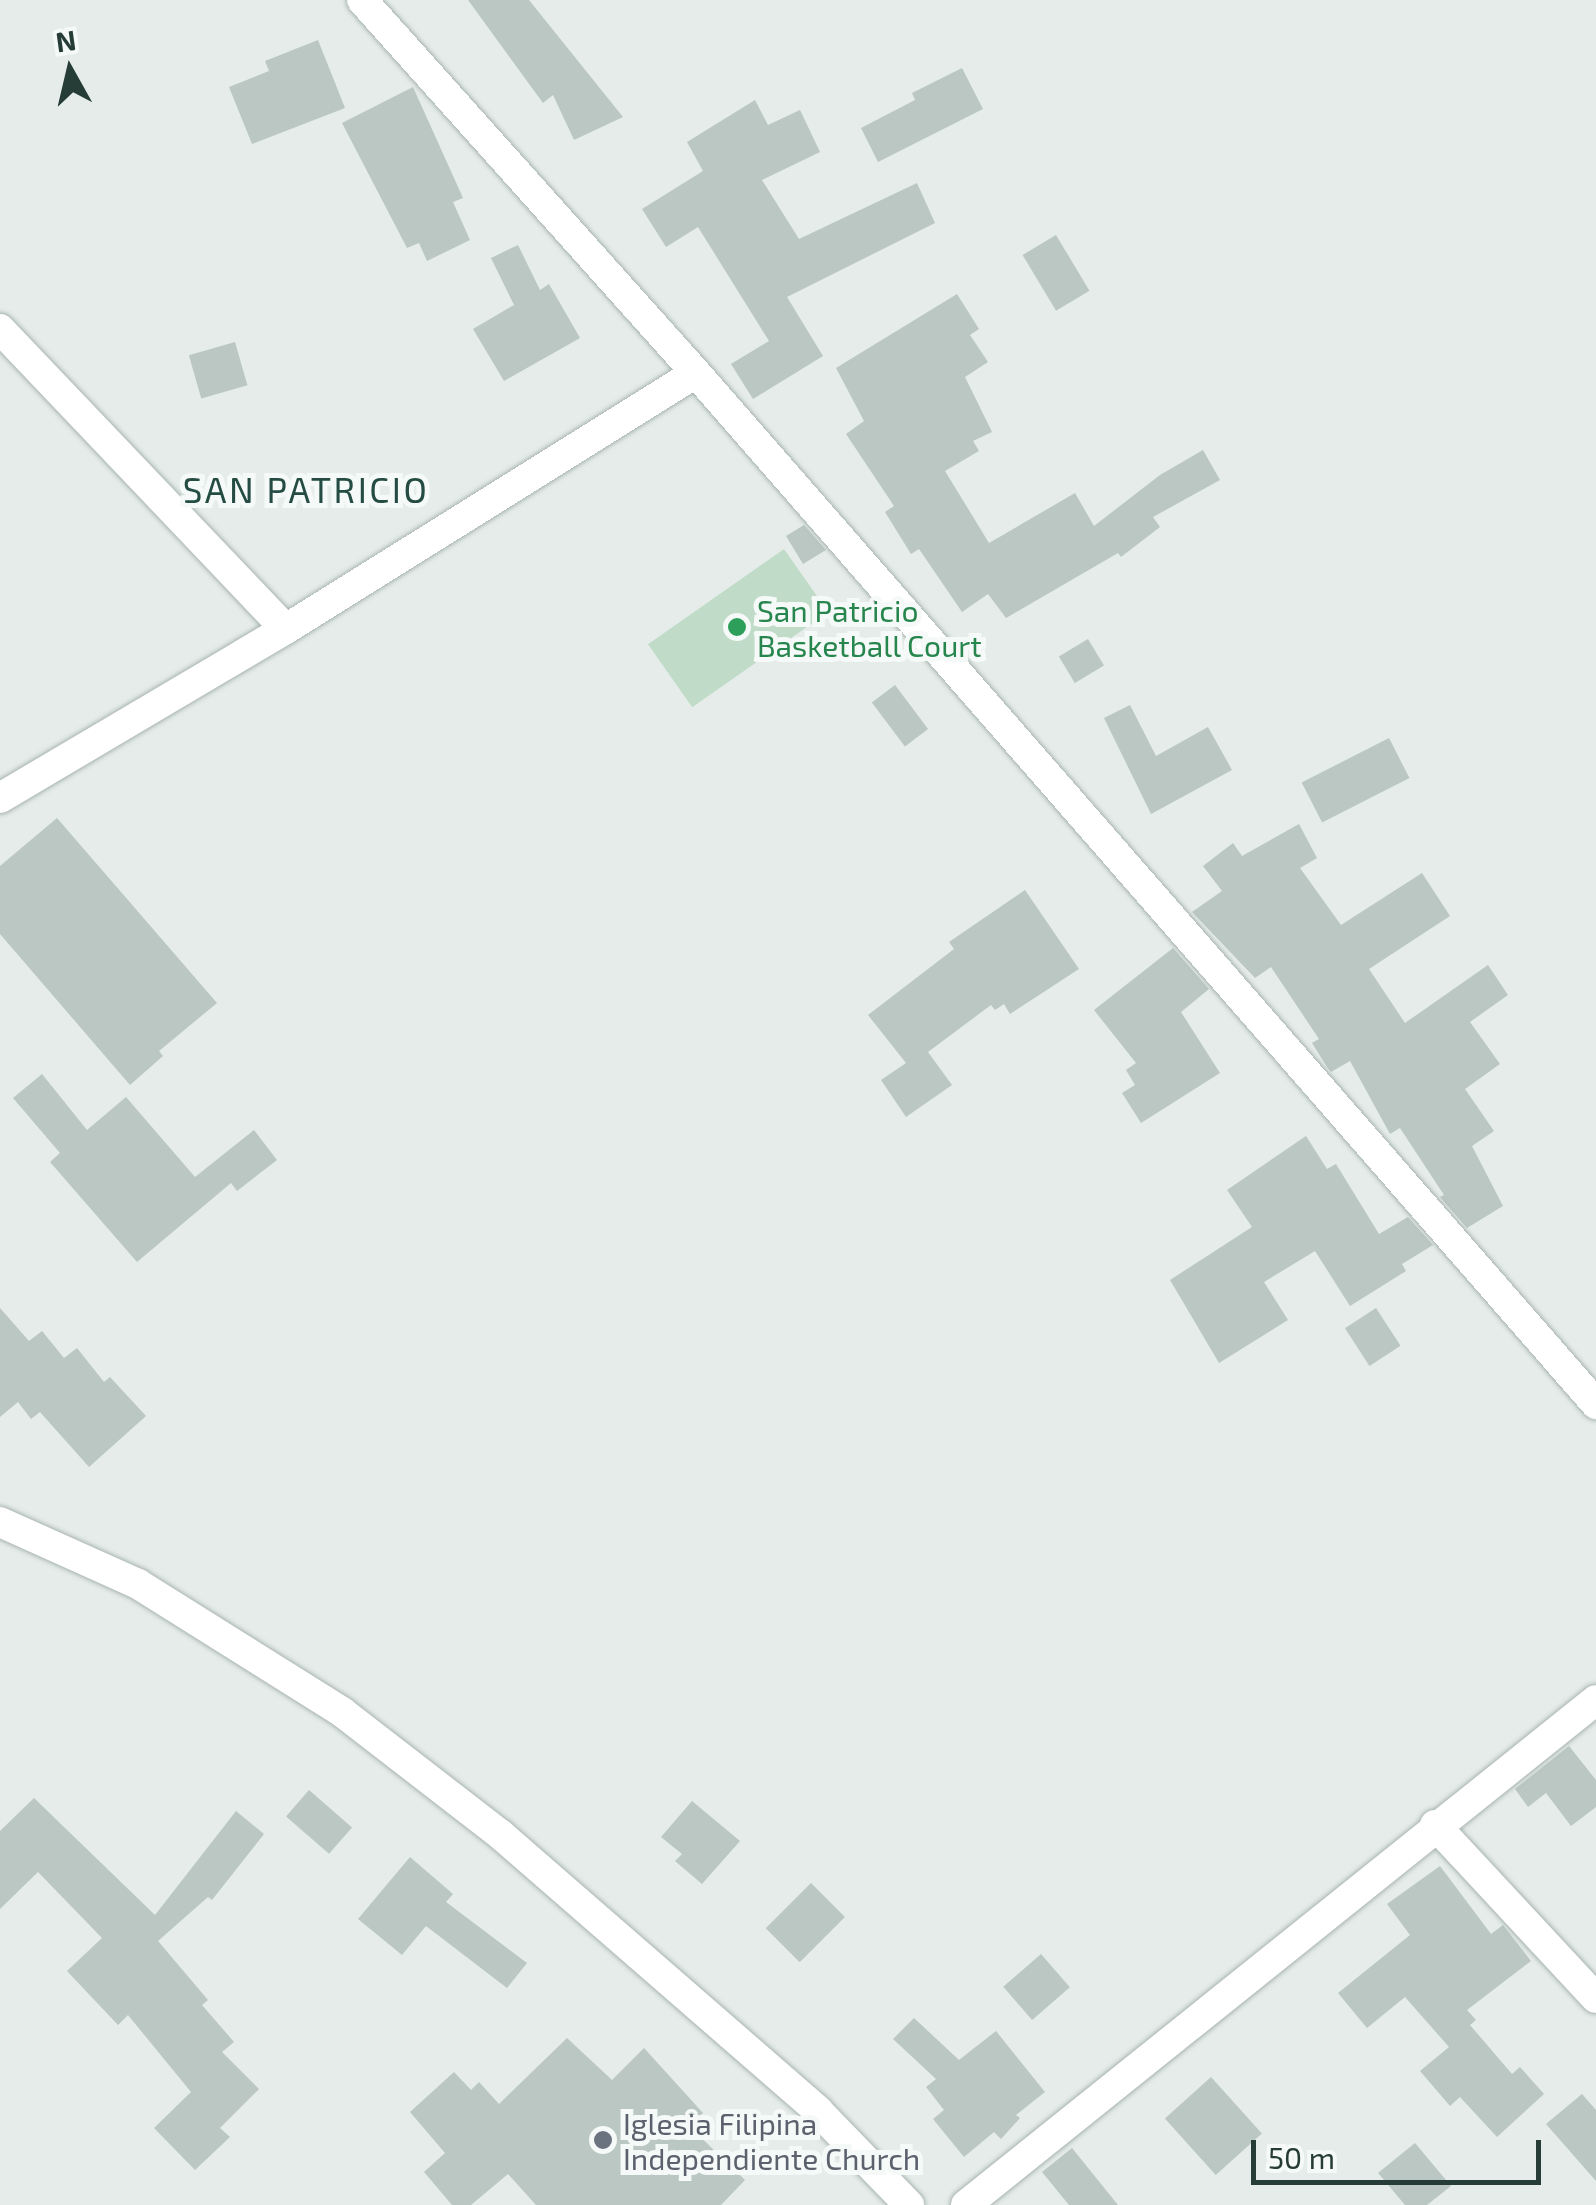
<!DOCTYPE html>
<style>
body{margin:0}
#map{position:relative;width:1596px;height:2205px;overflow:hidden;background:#e5ece9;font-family:"Exo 2",sans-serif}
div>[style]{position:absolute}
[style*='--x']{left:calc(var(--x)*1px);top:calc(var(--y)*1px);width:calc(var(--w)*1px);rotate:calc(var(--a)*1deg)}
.green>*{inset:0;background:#c0dbc8;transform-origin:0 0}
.building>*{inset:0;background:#bac7c2;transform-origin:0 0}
.roads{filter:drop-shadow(0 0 2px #a8b4b0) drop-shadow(0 0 2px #a8b4b0)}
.minor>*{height:30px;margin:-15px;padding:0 15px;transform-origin:15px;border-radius:15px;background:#fff}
.dots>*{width:28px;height:28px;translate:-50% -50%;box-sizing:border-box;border:5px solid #f5f9f7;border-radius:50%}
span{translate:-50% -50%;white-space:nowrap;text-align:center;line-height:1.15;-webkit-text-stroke:10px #f5f9f7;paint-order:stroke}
.leisure-label{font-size:30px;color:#27864d}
.left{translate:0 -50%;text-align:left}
.worship-label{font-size:30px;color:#5b616d}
.quarter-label{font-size:35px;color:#244c43;letter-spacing:2.5px}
.north{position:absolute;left:20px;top:20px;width:100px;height:100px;-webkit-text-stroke:8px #f5f9f7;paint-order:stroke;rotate:352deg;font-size:28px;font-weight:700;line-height:40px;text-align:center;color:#263c37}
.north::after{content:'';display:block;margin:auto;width:35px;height:45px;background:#263c37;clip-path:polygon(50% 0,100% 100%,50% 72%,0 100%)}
.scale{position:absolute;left:1251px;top:2140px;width:290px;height:45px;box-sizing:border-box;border:5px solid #263c37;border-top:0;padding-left:12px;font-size:30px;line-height:35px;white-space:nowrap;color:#263c37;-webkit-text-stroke:8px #f5f9f7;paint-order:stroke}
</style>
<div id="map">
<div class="green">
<i style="left:784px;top:549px;width:77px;height:166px;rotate:55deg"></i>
</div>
<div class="building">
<i style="clip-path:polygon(468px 0,529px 0,623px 117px,574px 140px,553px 95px,543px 103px)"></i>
<i style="clip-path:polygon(318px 40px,345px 108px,252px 144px,229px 87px,269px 71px,265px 61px)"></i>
<i style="clip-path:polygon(962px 68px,983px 109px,878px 162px,861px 128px,915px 100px,912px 93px)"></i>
<i style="clip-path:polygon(413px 87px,463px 198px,453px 202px,470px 240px,427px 261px,419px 243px,407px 248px,342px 123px)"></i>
<i style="clip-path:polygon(755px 100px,768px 125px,800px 110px,820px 152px,762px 180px,799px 239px,917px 183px,935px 223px,787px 297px,823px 356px,753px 399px,731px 364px,769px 341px,698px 227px,666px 247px,642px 209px,703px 171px,687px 142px)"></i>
<i style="left:1056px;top:235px;width:65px;height:39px;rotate:59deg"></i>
<i style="clip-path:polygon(518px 245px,540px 290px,549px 284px,580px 338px,504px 381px,473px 329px,514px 305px,491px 258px)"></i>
<i style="clip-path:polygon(957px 294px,979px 329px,970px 335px,988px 362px,965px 377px,992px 432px,973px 441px,979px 451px,945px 471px,989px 543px,1075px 493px,1094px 526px,1160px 475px,1203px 450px,1220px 480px,1153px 517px,1160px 527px,1121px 557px,1118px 553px,1006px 618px,988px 594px,962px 612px,919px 549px,911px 554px,885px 512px,894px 506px,846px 434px,864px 421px,836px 368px)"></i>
<i style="left:235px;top:342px;width:45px;height:48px;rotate:74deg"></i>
<i style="clip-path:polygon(804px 525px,826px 550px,803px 564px,786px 536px)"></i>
<i style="left:1088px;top:639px;width:31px;height:34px;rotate:59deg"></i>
<i style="left:895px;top:685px;width:55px;height:29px;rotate:53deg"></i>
<i style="clip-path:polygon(1130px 705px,1156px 756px,1208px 727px,1232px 770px,1151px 814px,1104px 718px)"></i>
<i style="left:1389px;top:738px;width:45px;height:98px;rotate:63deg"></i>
<i style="clip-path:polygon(57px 818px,217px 1003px,159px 1051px,163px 1056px,130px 1085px,0 934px,0 866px)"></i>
<i style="clip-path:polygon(1299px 824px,1317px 858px,1300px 868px,1341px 925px,1422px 873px,1450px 916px,1369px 969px,1405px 1023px,1488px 965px,1508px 995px,1470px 1022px,1500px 1064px,1465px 1089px,1494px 1131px,1472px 1146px,1503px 1206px,1467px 1228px,1440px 1197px,1444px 1195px,1400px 1128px,1390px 1134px,1350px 1061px,1331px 1072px,1327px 1067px,1312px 1043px,1319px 1039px,1271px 967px,1255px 978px,1192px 912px,1222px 891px,1203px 866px,1233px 843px,1242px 856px)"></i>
<i style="clip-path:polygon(1025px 890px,1079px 969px,1010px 1014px,1004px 1004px,995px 1010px,991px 1005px,928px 1052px,952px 1085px,906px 1117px,881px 1080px,906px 1063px,868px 1015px,954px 949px,949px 942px)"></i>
<i style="clip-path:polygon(1173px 948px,1209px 989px,1181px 1012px,1220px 1073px,1141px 1123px,1122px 1093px,1135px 1085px,1126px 1070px,1136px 1063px,1094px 1010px)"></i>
<i style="clip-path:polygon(42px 1074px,87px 1130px,126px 1097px,195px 1177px,254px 1130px,277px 1160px,237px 1191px,231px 1183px,137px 1262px,50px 1162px,60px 1153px,13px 1098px)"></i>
<i style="clip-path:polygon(1306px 1136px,1327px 1169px,1336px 1164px,1379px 1234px,1408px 1217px,1433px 1245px,1402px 1264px,1406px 1271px,1350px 1306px,1315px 1251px,1264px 1282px,1288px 1320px,1219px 1363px,1170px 1280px,1252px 1227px,1227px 1190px)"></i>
<i style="clip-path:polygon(0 1308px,29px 1341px,42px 1331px,64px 1358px,77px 1348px,104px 1382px,110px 1377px,146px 1416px,89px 1467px,40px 1412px,31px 1419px,18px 1402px,0 1417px)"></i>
<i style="left:1376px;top:1308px;width:45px;height:37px;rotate:57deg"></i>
<i style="clip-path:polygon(1569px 1746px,1596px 1780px,1596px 1807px,1571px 1826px,1546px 1793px,1528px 1807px,1515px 1789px)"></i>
<i style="left:309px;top:1790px;width:57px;height:35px;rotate:41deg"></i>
<i style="clip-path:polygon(34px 1798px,155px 1915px,236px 1811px,264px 1834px,212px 1900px,208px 1897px,158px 1941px,208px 2000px,202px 2005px,234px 2042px,222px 2052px,259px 2089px,220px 2128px,230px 2137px,195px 2170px,154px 2128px,191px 2092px,128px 2015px,118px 2025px,67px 1971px,102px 1938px,38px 1872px,0 1909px,0 1831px)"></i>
<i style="clip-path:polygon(692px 1801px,740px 1841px,702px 1884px,675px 1861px,682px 1854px,661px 1837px)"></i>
<i style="clip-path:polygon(410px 1857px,453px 1894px,446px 1902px,527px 1963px,507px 1988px,426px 1926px,402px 1955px,358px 1919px)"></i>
<i style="clip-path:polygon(1440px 1866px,1491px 1934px,1503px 1925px,1531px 1961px,1467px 2010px,1476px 2020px,1470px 2025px,1512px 2074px,1520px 2067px,1544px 2094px,1497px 2137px,1460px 2097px,1450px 2106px,1420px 2071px,1449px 2047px,1405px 1997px,1367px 2028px,1338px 1993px,1410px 1935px,1387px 1904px)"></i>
<i style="left:811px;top:1883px;width:48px;height:64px;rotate:45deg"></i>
<i style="left:1041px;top:1954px;width:44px;height:50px;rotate:49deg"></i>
<i style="clip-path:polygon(914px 2018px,959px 2060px,996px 2031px,1045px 2092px,1016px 2115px,1020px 2118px,1001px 2139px,994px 2132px,964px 2157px,933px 2119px,944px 2110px,926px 2087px,936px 2079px,893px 2039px)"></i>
<i style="clip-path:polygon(567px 2038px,612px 2080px,644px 2048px,703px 2113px,689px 2126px,745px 2180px,721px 2205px,536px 2205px,508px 2174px,471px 2205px,452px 2205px,424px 2172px,445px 2153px,410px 2112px,454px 2072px,471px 2090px,479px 2082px,499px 2104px)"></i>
<i style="left:1211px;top:2077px;width:76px;height:62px;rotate:48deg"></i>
<i style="clip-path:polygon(1582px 2094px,1596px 2110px,1596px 2181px,1546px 2124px)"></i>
<i style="clip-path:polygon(1415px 2143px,1451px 2186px,1427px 2205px,1405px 2205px,1378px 2173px)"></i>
<i style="clip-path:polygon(1072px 2148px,1118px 2205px,1069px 2205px,1042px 2172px)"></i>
</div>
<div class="roads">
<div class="minor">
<i style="--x:362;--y:0;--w:501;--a:48.16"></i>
<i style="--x:696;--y:373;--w:1369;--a:48.88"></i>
<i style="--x:0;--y:329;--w:414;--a:46.4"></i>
<i style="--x:0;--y:798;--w:332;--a:-30.6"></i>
<i style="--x:286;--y:629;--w:483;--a:-32"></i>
<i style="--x:0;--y:1522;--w:151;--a:24.2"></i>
<i style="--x:138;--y:1584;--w:241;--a:32.1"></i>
<i style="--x:342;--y:1712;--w:201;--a:37.7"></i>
<i style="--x:501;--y:1835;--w:420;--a:41"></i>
<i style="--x:818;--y:2111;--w:131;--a:45.9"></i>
<i style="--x:1435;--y:1825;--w:236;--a:47.1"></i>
<i style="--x:966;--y:2205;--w:807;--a:-38.72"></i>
</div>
</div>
<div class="dots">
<i style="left:737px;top:627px;background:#2e9e5b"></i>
<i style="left:603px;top:2140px;background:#6b7280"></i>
</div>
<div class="leisure-label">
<span class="left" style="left:757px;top:627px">San Patricio<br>Basketball Court</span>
</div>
<div class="worship-label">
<span class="left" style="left:623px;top:2140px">Iglesia Filipina<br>Independiente Church</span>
</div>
<div class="quarter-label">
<span style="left:306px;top:489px">SAN PATRICIO</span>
</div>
<div class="north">N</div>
<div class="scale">50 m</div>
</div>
